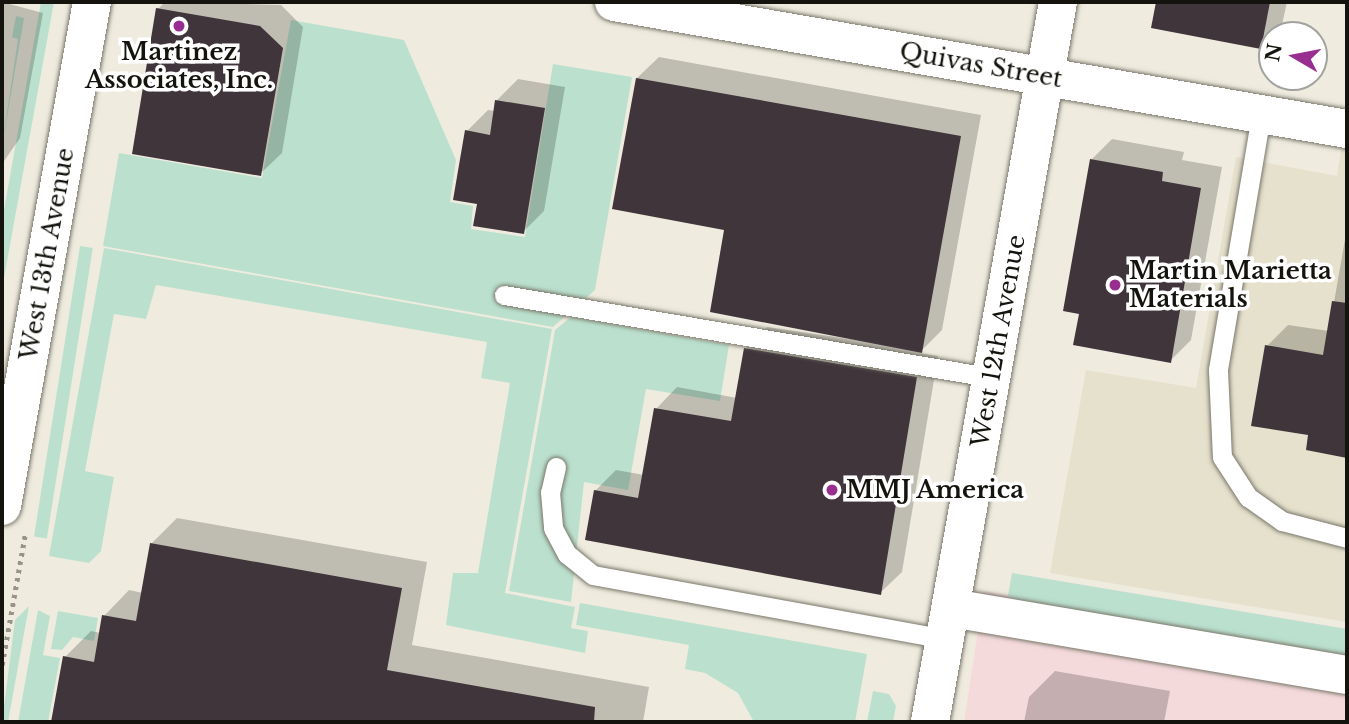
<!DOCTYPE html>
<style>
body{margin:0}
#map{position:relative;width:1349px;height:724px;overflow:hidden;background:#efecdf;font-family:"Libre Baskerville",serif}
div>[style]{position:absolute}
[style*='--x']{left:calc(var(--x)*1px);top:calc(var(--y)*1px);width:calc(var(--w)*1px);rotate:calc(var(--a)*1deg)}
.commercial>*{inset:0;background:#f5dadc}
.built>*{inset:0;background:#e5e1cc}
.green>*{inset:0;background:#bbe1ce;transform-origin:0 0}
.shadow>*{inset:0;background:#0003}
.building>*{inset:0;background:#40353b}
.path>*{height:4.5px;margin-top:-2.25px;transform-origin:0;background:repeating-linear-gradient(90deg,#97958b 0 3.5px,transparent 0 8.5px)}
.roads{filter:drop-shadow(0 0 2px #7a776b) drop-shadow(0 0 2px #7a776b)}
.service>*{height:19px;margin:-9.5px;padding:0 9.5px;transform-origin:9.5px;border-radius:9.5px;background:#fff}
.minor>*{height:38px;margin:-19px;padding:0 19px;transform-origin:19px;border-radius:19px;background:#fff}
.tertiary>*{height:38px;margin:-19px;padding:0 19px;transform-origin:19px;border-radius:19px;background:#fff}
.dots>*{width:19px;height:19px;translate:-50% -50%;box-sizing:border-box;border:4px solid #fff;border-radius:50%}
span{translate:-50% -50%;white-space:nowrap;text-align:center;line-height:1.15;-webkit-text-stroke:7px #fff;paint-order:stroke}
.poi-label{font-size:24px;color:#14130e;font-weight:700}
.left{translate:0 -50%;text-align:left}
.street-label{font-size:24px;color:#14130e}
.frame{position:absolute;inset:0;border:4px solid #14130e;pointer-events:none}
.north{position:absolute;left:1258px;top:21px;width:70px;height:70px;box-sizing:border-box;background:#fff;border:2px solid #a1a19f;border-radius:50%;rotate:280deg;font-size:19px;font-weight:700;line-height:28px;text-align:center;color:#14130e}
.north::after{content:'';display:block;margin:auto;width:24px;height:32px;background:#982e90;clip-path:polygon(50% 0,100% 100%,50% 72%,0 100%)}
</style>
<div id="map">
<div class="commercial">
<i style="clip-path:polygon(1012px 573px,1347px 629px,1347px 722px,964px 722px,984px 591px,1008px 595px)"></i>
</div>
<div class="built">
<i style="clip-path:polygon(1347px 113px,1347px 622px,1050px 573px,1086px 370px,1196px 388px,1236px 157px,1337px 176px)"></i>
</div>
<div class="green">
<i style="clip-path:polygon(41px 2px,54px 2px,2px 289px,2px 221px)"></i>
<i style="clip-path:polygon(16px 16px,24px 18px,2px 146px,18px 39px,12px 37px)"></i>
<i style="clip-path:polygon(291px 20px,404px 40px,456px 160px,450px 202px,473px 206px,471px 229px,525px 237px,553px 64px,632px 77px,595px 290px,553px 327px,103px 246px,119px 153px,262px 178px)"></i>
<i style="left:80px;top:246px;width:13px;height:294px;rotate:9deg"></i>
<i style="clip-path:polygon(104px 248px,552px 329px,505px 593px,575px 607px,571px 628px,588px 631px,585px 653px,446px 625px,453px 573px,478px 573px,510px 383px,481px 378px,487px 342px,156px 285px,146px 319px,114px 314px,85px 471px,114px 477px,101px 551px,89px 563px,49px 556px)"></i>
<i style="clip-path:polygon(571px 317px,729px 345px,720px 401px,646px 389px,628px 490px,584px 482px,571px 602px,509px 591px,555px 330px)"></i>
<i style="clip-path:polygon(1012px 573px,1347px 629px,1347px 655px,1022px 602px,1008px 596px)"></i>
<i style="clip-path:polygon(580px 603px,867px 654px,855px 722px,754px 722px,738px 693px,705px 673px,685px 669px,689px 645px,576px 625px)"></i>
<i style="clip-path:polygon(29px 606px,8px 722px,2px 722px,15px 620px)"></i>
<i style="clip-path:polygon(38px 610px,50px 616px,43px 655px,60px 658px,48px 722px,18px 722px)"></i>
<i style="clip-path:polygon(58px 611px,98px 618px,94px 641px,73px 637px,62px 650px,51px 649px)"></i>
<i style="clip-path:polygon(873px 691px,889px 694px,896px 706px,893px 722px,867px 722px)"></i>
</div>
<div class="shadow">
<i style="clip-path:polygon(2px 2px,43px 13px,20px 138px,2px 164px)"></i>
<i style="clip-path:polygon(165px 2px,281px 5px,303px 27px,282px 153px,260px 174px,158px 9px)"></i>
<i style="clip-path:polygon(1158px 2px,1287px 2px,1282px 25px,1261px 47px,1153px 26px)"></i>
<i style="clip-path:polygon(659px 57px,981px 115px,942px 330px,919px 353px,938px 356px,902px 572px,880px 593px,595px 491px,616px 470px,644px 475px,656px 409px,677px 387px,737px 398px,746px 349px,767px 327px,884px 344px,726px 228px,637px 78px)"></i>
<i style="clip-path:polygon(518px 79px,565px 87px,544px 211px,523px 232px,479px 203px,467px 131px,488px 110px,495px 111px,497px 100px)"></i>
<i style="clip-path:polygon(1112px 139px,1184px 152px,1182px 160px,1222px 167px,1191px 340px,1170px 361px,1081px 312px,1091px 160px)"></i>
<i style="clip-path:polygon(1347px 228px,1347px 456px,1308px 449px,1310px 434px,1267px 346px,1288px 325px,1329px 331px)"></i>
<i style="clip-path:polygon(177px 518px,427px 562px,412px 645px,649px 687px,643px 722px,53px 722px,65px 657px,91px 631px,101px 633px,104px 616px,129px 590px,143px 593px,151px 544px)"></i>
<i style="clip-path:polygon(1055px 671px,1170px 691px,1164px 722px,1024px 722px,1029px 697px)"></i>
</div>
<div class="building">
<i style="clip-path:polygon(1156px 2px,1270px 2px,1261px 49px,1151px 28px)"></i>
<i style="clip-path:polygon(156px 8px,260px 26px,283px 48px,261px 176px,132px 154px)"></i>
<i style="clip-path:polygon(636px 78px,961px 136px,922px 353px,710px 312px,724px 230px,612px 209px)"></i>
<i style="clip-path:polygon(495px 100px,545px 108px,524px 234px,473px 226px,477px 204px,453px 200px,465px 130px,490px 135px)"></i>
<i style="clip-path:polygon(1090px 159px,1163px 172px,1162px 181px,1201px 188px,1171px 363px,1073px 345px,1079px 314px,1063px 311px)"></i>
<i style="clip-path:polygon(1332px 301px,1347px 303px,1347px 458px,1306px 450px,1308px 435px,1251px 426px,1265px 345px,1323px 355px)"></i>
<i style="clip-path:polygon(744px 348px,917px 377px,881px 595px,585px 540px,594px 490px,638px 498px,654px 408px,731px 421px)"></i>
<i style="clip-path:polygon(150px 543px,402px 588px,387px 670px,595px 707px,594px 722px,51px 722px,63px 656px,94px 662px,102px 615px,136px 621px)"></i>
</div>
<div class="path">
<i style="--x:2;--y:665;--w:132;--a:-80"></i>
</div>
<div class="roads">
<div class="service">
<i style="--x:1261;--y:115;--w:259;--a:99.6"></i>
<i style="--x:1218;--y:370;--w:87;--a:87.4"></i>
<i style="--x:1222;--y:457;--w:48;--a:57"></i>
<i style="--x:1248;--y:497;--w:42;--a:35.2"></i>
<i style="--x:1282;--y:521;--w:67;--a:14.7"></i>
<i style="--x:504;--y:295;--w:494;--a:9.6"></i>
<i style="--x:556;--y:467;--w:26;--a:103"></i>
<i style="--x:550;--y:492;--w:36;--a:85"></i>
<i style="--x:553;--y:528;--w:30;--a:62"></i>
<i style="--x:567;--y:554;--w:33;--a:39"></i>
<i style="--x:593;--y:575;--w:358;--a:10.3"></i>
</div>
<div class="minor">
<i style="--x:614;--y:2;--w:744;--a:9.83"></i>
<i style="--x:951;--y:608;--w:402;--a:9.6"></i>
<i style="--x:930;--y:722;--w:731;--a:-79.92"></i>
</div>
<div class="tertiary">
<i style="--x:2;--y:506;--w:512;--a:-79.88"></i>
</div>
</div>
<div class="dots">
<i style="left:179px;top:26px;background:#982e90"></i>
<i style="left:1115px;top:285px;background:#982e90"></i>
<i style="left:832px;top:490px;background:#982e90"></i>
</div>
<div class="poi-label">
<span style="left:179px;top:66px">Martinez<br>Associates, Inc.</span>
<span class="left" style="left:1129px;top:285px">Martin Marietta<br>Materials</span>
<span class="left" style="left:846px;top:490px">MMJ America</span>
</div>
<div class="street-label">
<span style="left:981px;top:65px;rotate:10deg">Quivas Street</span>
<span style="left:47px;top:254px;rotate:-80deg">West 13th Avenue</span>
<span style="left:998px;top:341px;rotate:-80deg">West 12th Avenue</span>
</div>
<div class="frame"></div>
<div class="north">N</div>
</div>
